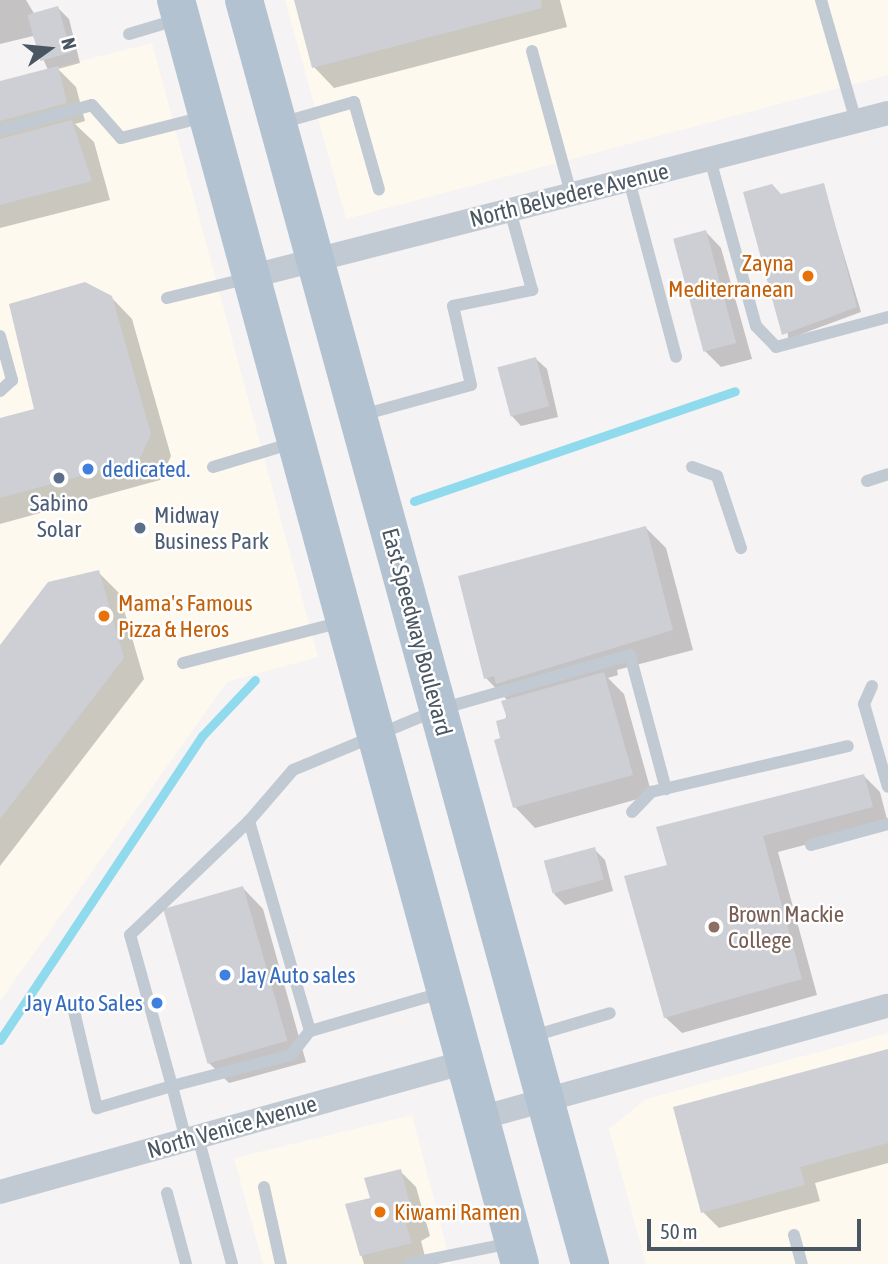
<!DOCTYPE html>
<style>
body{margin:0}
#map{position:relative;width:888px;height:1264px;overflow:hidden;background:#f5f3f3;font-family:"Asap Condensed",sans-serif}
div>[style]{position:absolute}
[style*='--x']{left:calc(var(--x)*1px);top:calc(var(--y)*1px);width:calc(var(--w)*1px);rotate:calc(var(--a)*1deg)}
.commercial>*{inset:0;background:#fdf9ef}
.shadow>*{inset:0;background:#0003}
.stream>*{height:9px;margin:-4.5px;padding:0 4.5px;transform-origin:4.5px;border-radius:4.5px;background:#90daee}
.building>*{inset:0;background:#cdcfd5;transform-origin:0 0}
.service>*{height:12px;margin:-6px;padding:0 6px;transform-origin:6px;border-radius:6px;background:#c1cad2}
.minor>*{height:24px;margin:-12px;padding:0 12px;transform-origin:12px;border-radius:12px;background:#c1cad2}
.primary>*{height:38px;margin:-19px;padding:0 19px;transform-origin:19px;border-radius:19px;background:#b3c2d1}
.dots>*{width:19px;height:19px;translate:-50% -50%;box-sizing:border-box;border:4px solid #fff;border-radius:50%}
span{translate:-50% -50%;white-space:nowrap;text-align:center;line-height:1.15;-webkit-text-stroke:5px #fff;paint-order:stroke}
.street-label{font-size:23px;color:#4a5661}
.food-label{font-size:23px;color:#c56008}
.right{translate:-100% -50%;text-align:right}
.left{translate:0 -50%;text-align:left}
.shop-label{font-size:23px;color:#366cbe}
.service-label{font-size:23px;color:#4e5e75}
.education-label{font-size:23px;color:#785e54}
.north{position:absolute;left:14px;top:14px;width:70px;height:70px;-webkit-text-stroke:5px #fff;paint-order:stroke;rotate:75deg;font-size:19px;font-weight:700;line-height:28px;text-align:center;color:#4a5661}
.north::after{content:'';display:block;margin:auto;width:24px;height:32px;background:#4a5661;clip-path:polygon(50% 0,100% 100%,50% 72%,0 100%)}
.scale{position:absolute;left:647px;top:1219px;width:214px;height:32px;box-sizing:border-box;border:4px solid #4a5661;border-top:0;padding-left:9px;font-size:21px;line-height:24px;white-space:nowrap;color:#4a5661;-webkit-text-stroke:5px #fff;paint-order:stroke}
</style>
<div id="map">
<div class="commercial">
<i style="clip-path:polygon(285px 0,888px 0,888px 75px,346px 219px)"></i>
<i style="clip-path:polygon(152px 43px,318px 657px,227px 682px,0 1001px,0 81px)"></i>
<i style="clip-path:polygon(888px 1033px,888px 1264px,646px 1264px,609px 1129px,646px 1099px)"></i>
<i style="clip-path:polygon(412px 1115px,451px 1264px,263px 1264px,234px 1158px)"></i>
</div>
<div class="shadow">
<i style="clip-path:polygon(0 0,26px 0,35px 15px,58px 8px,69px 19px,80px 63px,58px 69px,76px 87px,85px 121px,75px 124px,94px 142px,110px 200px,0 228px,0 83px,48px 70px,33px 36px,0 44px)"></i>
<i style="clip-path:polygon(296px 0,560px 0,567px 27px,334px 88px,314px 67px)"></i>
<i style="clip-path:polygon(823px 185px,861px 312px,788px 339px,781px 196px)"></i>
<i style="clip-path:polygon(705px 231px,721px 248px,752px 359px,721px 367px,705px 351px)"></i>
<i style="clip-path:polygon(111px 297px,132px 319px,171px 456px,160px 480px,0 524px,0 420px,36px 410px)"></i>
<i style="clip-path:polygon(536px 359px,547px 369px,558px 417px,521px 426px,511px 415px)"></i>
<i style="clip-path:polygon(646px 528px,666px 548px,693px 650px,617px 670px,618px 675px,608px 678px,624px 694px,652px 795px,535px 828px,515px 807px,503px 739px,508px 701px,486px 678px)"></i>
<i style="clip-path:polygon(98px 572px,119px 593px,144px 679px,0 866px,0 648px)"></i>
<i style="clip-path:polygon(864px 776px,880px 792px,888px 823px,778px 852px,817px 995px,682px 1033px,665px 1017px,669px 866px)"></i>
<i style="clip-path:polygon(594px 849px,605px 860px,613px 891px,565px 905px,554px 894px)"></i>
<i style="clip-path:polygon(243px 888px,263px 909px,306px 1062px,229px 1083px,208px 1062px)"></i>
<i style="clip-path:polygon(888px 1051px,888px 1163px,815px 1183px,820px 1201px,719px 1228px,703px 1212px)"></i>
<i style="clip-path:polygon(400px 1171px,416px 1187px,430px 1236px,421px 1241px,427px 1264px,364px 1264px,347px 1205px,372px 1199px)"></i>
</div>
<div class="stream">
<i style="--x:414;--y:501;--w:339;--a:-18.9"></i>
<i style="--x:0;--y:1040;--w:365;--a:-56.4"></i>
<i style="--x:202;--y:736;--w:77;--a:-46.6"></i>
</div>
<div class="building">
<i style="clip-path:polygon(294px 0,541px 0,542px 8px,312px 68px)"></i>
<i style="left:58px;top:6px;width:48px;height:32px;rotate:74deg"></i>
<i style="clip-path:polygon(58px 66px,67px 103px,0 121px,0 81px)"></i>
<i style="clip-path:polygon(72px 120px,92px 181px,0 205px,0 139px)"></i>
<i style="clip-path:polygon(824px 183px,857px 307px,782px 335px,743px 192px,772px 184px,781px 194px)"></i>
<i style="left:706px;top:230px;width:117px;height:34px;rotate:75deg"></i>
<i style="clip-path:polygon(85px 282px,112px 296px,151px 434px,139px 460px,0 498px,0 418px,34px 409px,9px 304px)"></i>
<i style="left:536px;top:357px;width:51px;height:40px;rotate:75deg"></i>
<i style="clip-path:polygon(646px 526px,673px 630px,496px 684px,494px 676px,484px 679px,458px 576px)"></i>
<i style="clip-path:polygon(99px 570px,124px 658px,0 819px,0 645px,48px 582px)"></i>
<i style="clip-path:polygon(604px 672px,633px 775px,513px 808px,494px 740px,500px 738px,496px 721px,507px 718px,501px 701px)"></i>
<i style="clip-path:polygon(864px 774px,873px 807px,763px 836px,802px 979px,664px 1018px,624px 876px,667px 865px,656px 827px)"></i>
<i style="left:595px;top:847px;width:34px;height:53px;rotate:75deg"></i>
<i style="left:243px;top:886px;width:161px;height:83px;rotate:74deg"></i>
<i style="clip-path:polygon(888px 1049px,888px 1143px,800px 1167px,805px 1185px,701px 1213px,673px 1107px)"></i>
<i style="clip-path:polygon(401px 1169px,414px 1220px,406px 1224px,412px 1243px,360px 1256px,345px 1204px,370px 1198px,364px 1178px)"></i>
</div>
<div class="service">
<i style="--x:821;--y:0;--w:126;--a:73.9"></i>
<i style="--x:129;--y:34;--w:49;--a:-16.6"></i>
<i style="--x:532;--y:51;--w:148;--a:74.7"></i>
<i style="--x:281;--y:123;--w:76;--a:-16"></i>
<i style="--x:354;--y:102;--w:91;--a:74.1"></i>
<i style="--x:0;--y:130;--w:95;--a:-15.2"></i>
<i style="--x:92;--y:105;--w:44;--a:48.7"></i>
<i style="--x:121;--y:138;--w:86;--a:-14.2"></i>
<i style="--x:710;--y:159;--w:173;--a:74.6"></i>
<i style="--x:756;--y:326;--w:29;--a:46"></i>
<i style="--x:776;--y:347;--w:116;--a:-15"></i>
<i style="--x:629;--y:180;--w:183;--a:75.1"></i>
<i style="--x:167;--y:298;--w:84;--a:-13.7"></i>
<i style="--x:0;--y:336;--w:46;--a:74.7"></i>
<i style="--x:12;--y:380;--w:16;--a:137"></i>
<i style="--x:362;--y:415;--w:113;--a:-15.4"></i>
<i style="--x:471;--y:385;--w:81;--a:-102.8"></i>
<i style="--x:453;--y:306;--w:81;--a:-11.4"></i>
<i style="--x:532;--y:290;--w:83;--a:-105.4"></i>
<i style="--x:213;--y:467;--w:84;--a:-16.7"></i>
<i style="--x:692;--y:467;--w:27;--a:20"></i>
<i style="--x:717;--y:476;--w:76;--a:71.6"></i>
<i style="--x:867;--y:481;--w:22;--a:-18"></i>
<i style="--x:183;--y:663;--w:164;--a:-14.5"></i>
<i style="--x:872;--y:686;--w:20;--a:114"></i>
<i style="--x:864;--y:704;--w:86;--a:73.9"></i>
<i style="--x:632;--y:812;--w:28;--a:-46"></i>
<i style="--x:651;--y:792;--w:202;--a:-13.1"></i>
<i style="--x:811;--y:845;--w:80;--a:-15.3"></i>
<i style="--x:441;--y:993;--w:136;--a:163.8"></i>
<i style="--x:310;--y:1031;--w:219;--a:-106.2"></i>
<i style="--x:249;--y:821;--w:67;--a:-49.2"></i>
<i style="--x:293;--y:770;--w:156;--a:-22.6"></i>
<i style="--x:437;--y:710;--w:201;--a:-15.9"></i>
<i style="--x:630;--y:655;--w:139;--a:75"></i>
<i style="--x:74;--y:1011;--w:100;--a:76.7"></i>
<i style="--x:97;--y:1108;--w:78;--a:-16.3"></i>
<i style="--x:172;--y:1086;--w:157;--a:-105.5"></i>
<i style="--x:130;--y:935;--w:165;--a:-43.8"></i>
<i style="--x:533;--y:1036;--w:80;--a:-16.6"></i>
<i style="--x:198;--y:1137;--w:131;--a:75"></i>
<i style="--x:186;--y:1140;--w:56;--a:-104.5"></i>
<i style="--x:172;--y:1086;--w:123;--a:-14.6"></i>
<i style="--x:291;--y:1055;--w:31;--a:-52"></i>
<i style="--x:264;--y:1187;--w:79;--a:77.6"></i>
<i style="--x:167;--y:1193;--w:73;--a:75"></i>
<i style="--x:794;--y:1235;--w:30;--a:75"></i>
<i style="--x:408;--y:1264;--w:105;--a:-11.5"></i>
</div>
<div class="minor">
<i style="--x:249;--y:277;--w:660;--a:-14.39"></i>
<i style="--x:480;--y:1118;--w:423;--a:-15.4"></i>
<i style="--x:0;--y:1192;--w:483;--a:-15.6"></i>
</div>
<div class="primary">
<i style="--x:176;--y:0;--w:1310;--a:74.78"></i>
<i style="--x:244;--y:0;--w:1311;--a:74.69"></i>
</div>
<div class="dots">
<i style="left:808px;top:276px;background:#e8710a"></i>
<i style="left:88px;top:469px;background:#3f7fe0"></i>
<i style="left:59px;top:478px;background:#5c6f8a"></i>
<i style="left:140px;top:528px;background:#5c6f8a"></i>
<i style="left:104px;top:616px;background:#e8710a"></i>
<i style="left:714px;top:927px;background:#8d6e63"></i>
<i style="left:225px;top:975px;background:#3f7fe0"></i>
<i style="left:157px;top:1003px;background:#3f7fe0"></i>
<i style="left:380px;top:1212px;background:#e8710a"></i>
</div>
<div class="street-label">
<span style="left:569px;top:195px;rotate:-14deg">North Belvedere Avenue</span>
<span style="left:417px;top:632px;rotate:75deg">East Speedway Boulevard</span>
<span style="left:232px;top:1127px;rotate:-16deg">North Venice Avenue</span>
</div>
<div class="food-label">
<span class="right" style="left:794px;top:276px">Zayna<br>Mediterranean</span>
<span class="left" style="left:118px;top:616px">Mama's Famous<br>Pizza &amp; Heros</span>
<span class="left" style="left:394px;top:1212px">Kiwami Ramen</span>
</div>
<div class="shop-label">
<span class="left" style="left:102px;top:469px">dedicated.</span>
<span class="left" style="left:239px;top:975px">Jay Auto sales</span>
<span class="right" style="left:143px;top:1003px">Jay Auto Sales</span>
</div>
<div class="service-label">
<span style="left:59px;top:516px">Sabino<br>Solar</span>
<span class="left" style="left:154px;top:528px">Midway<br>Business Park</span>
</div>
<div class="education-label">
<span class="left" style="left:728px;top:927px">Brown Mackie<br>College</span>
</div>
<div class="north">N</div>
<div class="scale">50 m</div>
</div>
